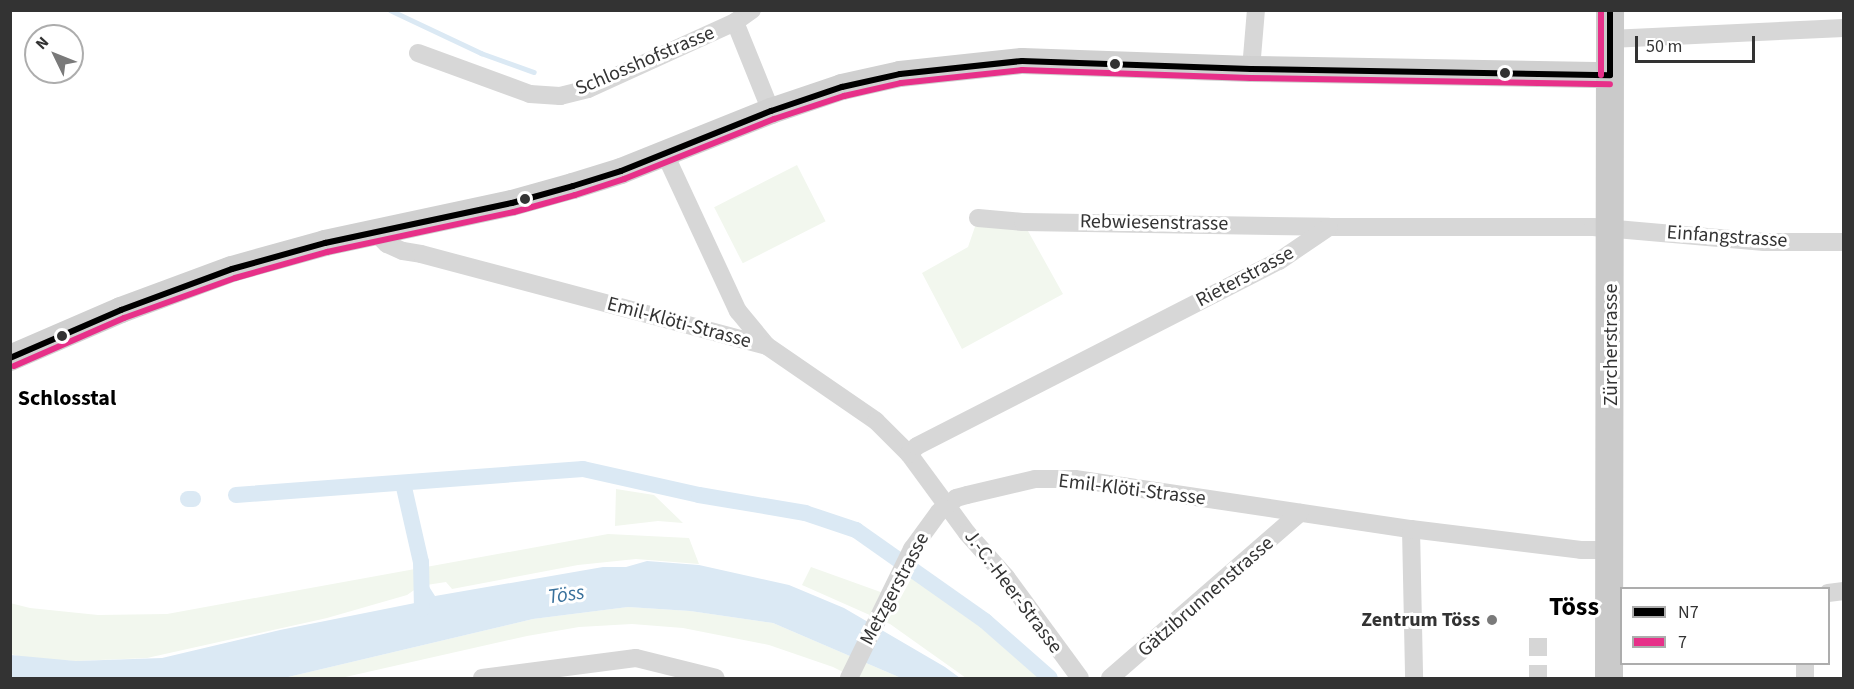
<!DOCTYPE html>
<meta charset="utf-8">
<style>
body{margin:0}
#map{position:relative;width:1854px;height:689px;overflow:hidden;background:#fff;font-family:"Source Sans 3",sans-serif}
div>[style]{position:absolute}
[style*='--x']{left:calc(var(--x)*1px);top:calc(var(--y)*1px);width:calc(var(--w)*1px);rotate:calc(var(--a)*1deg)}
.green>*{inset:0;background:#f2f7ee;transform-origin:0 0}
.water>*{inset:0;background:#dbe9f4}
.stream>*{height:4.5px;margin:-2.25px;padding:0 2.25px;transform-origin:2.25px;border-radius:2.25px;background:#dbe9f4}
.canal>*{height:16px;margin:-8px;padding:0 8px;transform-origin:8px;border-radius:8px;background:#dbe9f4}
.street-tunnel>*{height:18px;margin-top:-9px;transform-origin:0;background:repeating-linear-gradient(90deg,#d6d6d6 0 18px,transparent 0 27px)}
.street>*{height:18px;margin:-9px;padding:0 9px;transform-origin:9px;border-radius:9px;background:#d7d7d7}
.secondary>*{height:26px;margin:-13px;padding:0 13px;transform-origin:13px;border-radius:13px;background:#d0d0d0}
.primary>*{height:28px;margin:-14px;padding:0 14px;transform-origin:14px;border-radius:14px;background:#cacaca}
.bus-1>*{height:6px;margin:-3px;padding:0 3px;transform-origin:3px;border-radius:3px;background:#000}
.bus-2>*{height:6px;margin:-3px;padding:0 3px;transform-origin:3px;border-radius:3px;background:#e73089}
.dots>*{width:16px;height:16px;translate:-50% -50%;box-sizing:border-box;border:3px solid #fff;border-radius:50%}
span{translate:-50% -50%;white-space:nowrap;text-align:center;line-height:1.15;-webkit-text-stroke:6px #fff;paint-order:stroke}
.street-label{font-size:20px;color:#333}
.poi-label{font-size:20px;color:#333;font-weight:700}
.right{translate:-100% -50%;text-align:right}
.water-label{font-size:21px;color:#39719c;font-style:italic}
.quarter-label{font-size:22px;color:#000;font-weight:700}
.district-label{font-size:26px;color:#000;font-weight:700}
.frame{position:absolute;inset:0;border:12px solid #333;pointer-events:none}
.legend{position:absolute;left:1620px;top:587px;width:210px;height:78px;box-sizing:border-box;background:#fff;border:2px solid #adadad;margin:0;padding:8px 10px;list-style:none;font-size:18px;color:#333}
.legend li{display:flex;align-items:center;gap:12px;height:30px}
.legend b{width:30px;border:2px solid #adadad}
.north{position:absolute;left:24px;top:24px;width:60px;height:60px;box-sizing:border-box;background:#fff;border:2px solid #adadad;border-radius:50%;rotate:313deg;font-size:16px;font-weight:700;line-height:24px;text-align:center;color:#333}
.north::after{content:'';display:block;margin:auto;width:21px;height:27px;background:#7a7a7a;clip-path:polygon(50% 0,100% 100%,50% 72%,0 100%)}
.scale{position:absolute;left:1635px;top:36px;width:120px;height:27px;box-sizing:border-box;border:3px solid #333;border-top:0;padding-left:8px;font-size:18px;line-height:21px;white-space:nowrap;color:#333;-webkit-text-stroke:4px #fff;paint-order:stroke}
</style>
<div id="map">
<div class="green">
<i style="left:797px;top:165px;width:63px;height:93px;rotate:63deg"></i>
<i style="clip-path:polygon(978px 218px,1023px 222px,1063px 294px,962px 349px,922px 273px,968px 247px)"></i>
<i style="clip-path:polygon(616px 489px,654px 495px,683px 523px,658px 521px,615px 526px)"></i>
<i style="clip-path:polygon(608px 534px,689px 538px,699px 564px,636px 559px,578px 565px,452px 589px,446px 582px,420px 586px,407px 595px,327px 618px,147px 658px,76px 661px,24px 658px,11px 654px,10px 603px,30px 608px,98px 615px,167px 614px)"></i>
<i style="clip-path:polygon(811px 567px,900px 599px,912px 577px,973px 621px,1041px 678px,966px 678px,890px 624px,802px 585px)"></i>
<i style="clip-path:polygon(628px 607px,690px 611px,773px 623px,901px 678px,855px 678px,833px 667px,769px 645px,683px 628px,632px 624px,579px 627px,527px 636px,341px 678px,284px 678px,533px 619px)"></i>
</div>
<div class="water">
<i style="clip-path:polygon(647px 561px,699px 565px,789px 585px,844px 608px,945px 667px,960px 678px,901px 678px,773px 623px,690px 611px,628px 607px,533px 619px,284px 678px,11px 678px,11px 655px,76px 661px,162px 658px,280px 630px,415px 603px,420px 587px,428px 585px,435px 596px,603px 567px,626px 567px)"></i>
</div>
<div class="stream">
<i style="--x:390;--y:10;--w:101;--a:25.3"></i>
<i style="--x:481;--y:53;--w:56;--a:19.7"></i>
</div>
<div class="canal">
<i style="--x:403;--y:483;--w:81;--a:77.2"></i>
<i style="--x:421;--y:562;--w:47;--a:88.8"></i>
<i style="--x:236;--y:495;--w:348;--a:-4.3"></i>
<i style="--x:583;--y:469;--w:119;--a:12.6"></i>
<i style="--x:699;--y:495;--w:108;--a:9.6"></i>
<i style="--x:805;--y:513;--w:54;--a:18.4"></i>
<i style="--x:856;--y:530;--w:158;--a:35.2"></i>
<i style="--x:985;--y:621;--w:86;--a:41.2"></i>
<i style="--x:188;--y:499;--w:5;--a:0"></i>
</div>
<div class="street-tunnel">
<i style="--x:1538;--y:638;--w:40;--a:90"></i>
</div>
<div class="street">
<i style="--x:752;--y:10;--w:21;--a:145"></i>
<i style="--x:735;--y:22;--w:96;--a:68"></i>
<i style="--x:1610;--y:39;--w:234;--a:-2.7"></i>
<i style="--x:418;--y:53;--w:119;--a:20.1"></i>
<i style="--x:530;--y:94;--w:30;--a:4"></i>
<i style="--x:560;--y:96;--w:29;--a:-14"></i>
<i style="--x:588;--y:89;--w:162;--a:-24.5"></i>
<i style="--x:1251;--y:69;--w:59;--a:-85.2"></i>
<i style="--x:665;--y:154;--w:173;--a:65.1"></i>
<i style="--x:738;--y:311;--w:45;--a:50.4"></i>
<i style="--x:978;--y:218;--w:45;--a:5.1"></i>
<i style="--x:1023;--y:222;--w:306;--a:0.9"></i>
<i style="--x:1329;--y:227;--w:264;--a:0"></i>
<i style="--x:1593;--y:227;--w:172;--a:5"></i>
<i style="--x:1764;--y:242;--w:80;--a:0"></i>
<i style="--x:375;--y:232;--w:17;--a:45"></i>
<i style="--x:387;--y:244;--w:17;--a:24"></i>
<i style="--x:403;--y:251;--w:18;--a:9"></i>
<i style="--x:421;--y:254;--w:358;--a:14.9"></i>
<i style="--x:767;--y:346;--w:132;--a:34.5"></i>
<i style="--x:876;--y:421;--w:47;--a:45"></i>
<i style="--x:909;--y:454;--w:98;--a:53.7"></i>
<i style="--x:967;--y:533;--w:59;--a:48.4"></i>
<i style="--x:1006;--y:577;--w:125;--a:53.8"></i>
<i style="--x:909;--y:454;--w:11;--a:-45"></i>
<i style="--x:917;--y:446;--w:407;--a:-27.1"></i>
<i style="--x:1279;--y:261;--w:60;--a:-34.2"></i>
<i style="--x:1411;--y:529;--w:149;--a:88.8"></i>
<i style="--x:1828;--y:593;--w:16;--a:-7"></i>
<i style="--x:1805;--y:664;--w:14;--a:90"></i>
<i style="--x:482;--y:678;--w:155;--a:-7.4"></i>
<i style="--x:636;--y:658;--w:82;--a:14"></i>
<i style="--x:849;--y:678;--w:144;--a:-64"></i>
<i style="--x:912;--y:549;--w:46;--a:-53.9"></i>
<i style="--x:939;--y:512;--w:22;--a:-39"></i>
<i style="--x:956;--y:498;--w:11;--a:-15"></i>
<i style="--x:967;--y:495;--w:70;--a:-13.2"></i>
<i style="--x:1035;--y:479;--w:40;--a:0"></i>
<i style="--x:1075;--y:479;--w:340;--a:8.5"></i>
<i style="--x:1411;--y:529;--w:171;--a:7"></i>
<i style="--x:1581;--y:550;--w:28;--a:0"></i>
<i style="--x:1110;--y:678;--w:252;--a:-41"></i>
</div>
<div class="secondary">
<i style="--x:10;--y:358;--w:121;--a:-23.4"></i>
<i style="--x:121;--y:310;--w:118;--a:-20.3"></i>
<i style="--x:232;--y:269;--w:97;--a:-15.6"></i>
<i style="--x:325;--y:243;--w:191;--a:-12.1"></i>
<i style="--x:512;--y:203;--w:63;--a:-15.6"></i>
<i style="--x:573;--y:186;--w:50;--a:-17.4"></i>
<i style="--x:621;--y:171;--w:162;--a:-21.8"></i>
<i style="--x:771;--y:111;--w:75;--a:-18.7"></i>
<i style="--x:842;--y:87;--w:59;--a:-12.6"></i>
<i style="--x:900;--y:74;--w:123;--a:-6.1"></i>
<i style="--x:1022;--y:61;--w:229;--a:2"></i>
<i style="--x:1251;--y:69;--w:359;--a:1"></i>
</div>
<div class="primary">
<i style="--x:1609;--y:678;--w:668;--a:-89.91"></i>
</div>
<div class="bus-1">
<i style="--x:1610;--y:10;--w:65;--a:90"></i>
<i style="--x:10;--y:358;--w:121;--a:-23.4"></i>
<i style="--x:121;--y:310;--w:118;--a:-20.3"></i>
<i style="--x:232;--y:269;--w:97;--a:-15.6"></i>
<i style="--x:325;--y:243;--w:191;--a:-12.1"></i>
<i style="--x:512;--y:203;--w:63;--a:-15.6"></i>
<i style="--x:573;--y:186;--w:50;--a:-17.4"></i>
<i style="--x:621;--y:171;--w:162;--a:-21.8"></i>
<i style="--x:771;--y:111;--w:75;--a:-18.7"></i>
<i style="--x:842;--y:87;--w:59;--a:-12.6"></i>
<i style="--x:900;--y:74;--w:123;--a:-6.1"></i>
<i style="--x:1022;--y:61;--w:229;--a:2"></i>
<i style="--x:1251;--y:69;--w:359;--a:1"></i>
</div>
<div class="bus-2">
<i style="--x:1601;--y:10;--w:65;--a:90"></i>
<i style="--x:14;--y:366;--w:120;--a:-23.6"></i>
<i style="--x:124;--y:318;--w:118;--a:-19.8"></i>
<i style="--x:235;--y:278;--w:96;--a:-15.8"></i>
<i style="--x:327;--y:252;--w:191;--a:-12.1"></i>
<i style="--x:514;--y:212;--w:63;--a:-15.6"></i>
<i style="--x:575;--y:195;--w:52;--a:-18.1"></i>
<i style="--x:624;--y:179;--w:162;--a:-21.8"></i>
<i style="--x:774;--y:119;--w:74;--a:-18.2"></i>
<i style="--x:844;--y:96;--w:58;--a:-12.8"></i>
<i style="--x:901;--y:83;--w:122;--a:-6.1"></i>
<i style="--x:1022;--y:70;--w:229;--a:2"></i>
<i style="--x:1251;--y:78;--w:359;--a:1"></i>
</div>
<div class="dots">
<i style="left:1115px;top:64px;background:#333"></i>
<i style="left:1505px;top:73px;background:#333"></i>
<i style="left:525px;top:199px;background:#333"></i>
<i style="left:62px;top:336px;background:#333"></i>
<i style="left:1492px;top:620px;background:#7a7a7a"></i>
</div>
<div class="street-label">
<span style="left:645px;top:61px;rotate:-23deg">Schlosshofstrasse</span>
<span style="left:1154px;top:223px;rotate:1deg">Rebwiesenstrasse</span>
<span style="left:1727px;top:237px;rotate:4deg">Einfangstrasse</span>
<span style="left:1245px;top:277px;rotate:-28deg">Rieterstrasse</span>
<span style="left:679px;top:323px;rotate:15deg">Emil-Klöti-Strasse</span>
<span style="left:1611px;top:345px;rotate:-90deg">Zürcherstrasse</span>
<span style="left:1132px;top:490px;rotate:7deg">Emil-Klöti-Strasse</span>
<span style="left:895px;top:589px;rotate:-62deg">Metzgerstrasse</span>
<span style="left:1013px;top:592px;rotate:53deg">J.-C.-Heer-Strasse</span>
<span style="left:1206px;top:597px;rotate:-41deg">Gätzibrunnenstrasse</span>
</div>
<div class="poi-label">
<span class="right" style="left:1480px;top:620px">Zentrum Töss</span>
</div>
<div class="water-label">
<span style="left:566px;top:594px;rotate:-8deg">Töss</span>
</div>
<div class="quarter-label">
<span style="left:67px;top:399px">Schlosstal</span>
</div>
<div class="district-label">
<span style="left:1574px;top:607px">Töss</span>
</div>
<div class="frame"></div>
<ul class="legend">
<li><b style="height:8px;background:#000"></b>N7</li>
<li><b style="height:8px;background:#e73089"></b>7</li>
</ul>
<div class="north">N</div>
<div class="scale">50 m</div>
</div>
